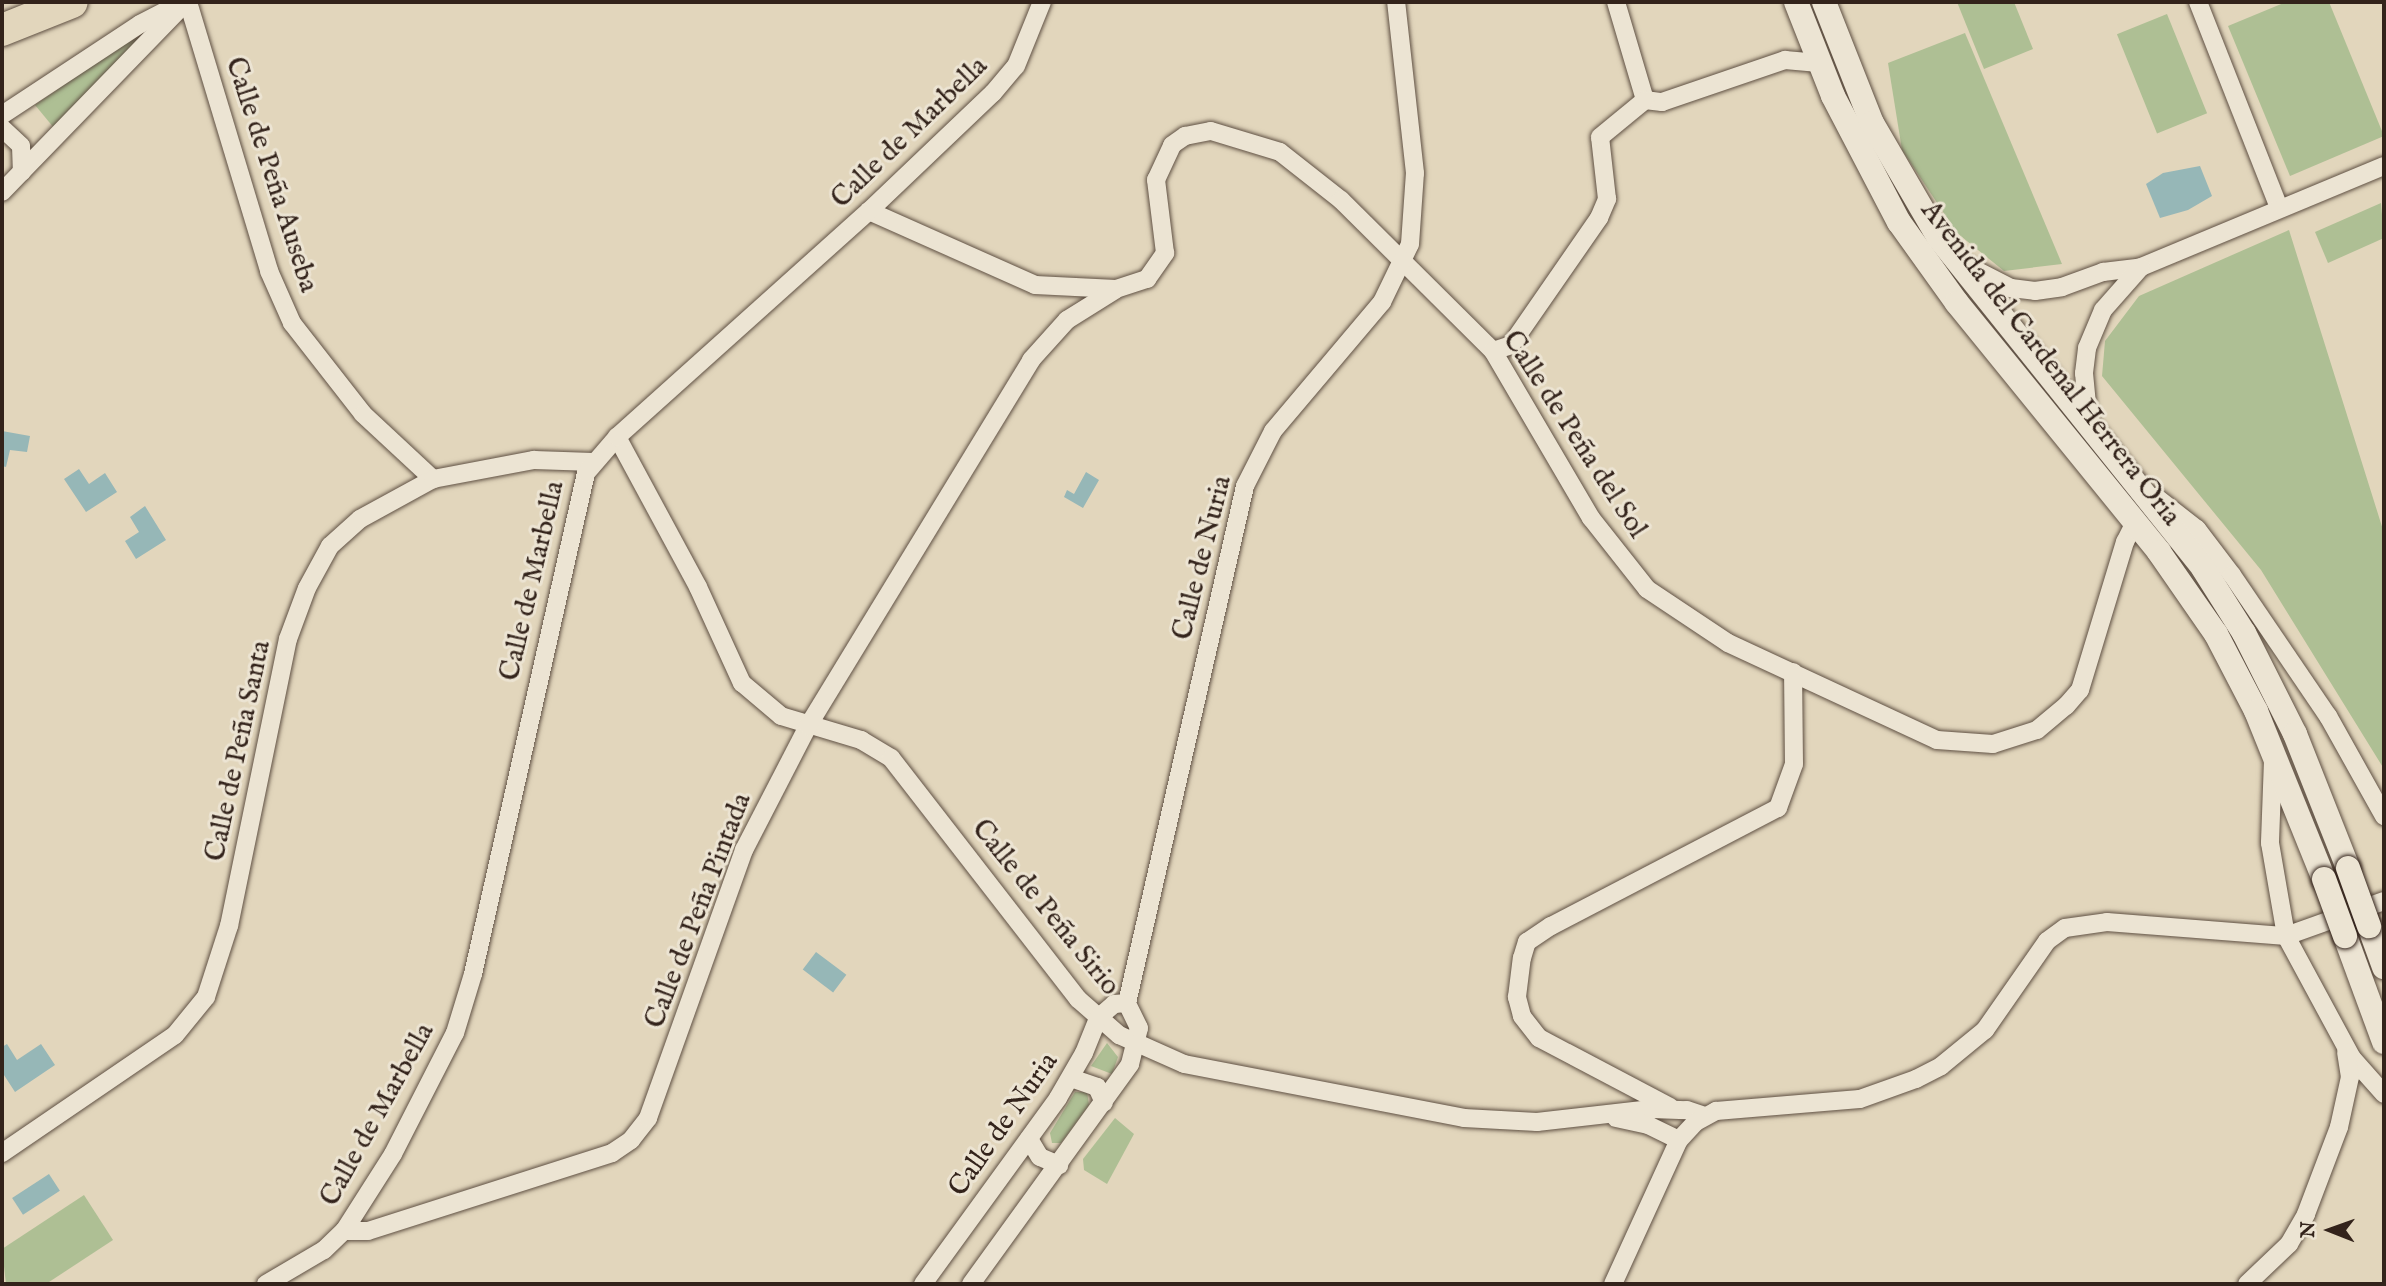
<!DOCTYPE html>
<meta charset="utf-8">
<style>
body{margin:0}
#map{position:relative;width:2386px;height:1286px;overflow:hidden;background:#e2d6bc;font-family:"IM FELL English",serif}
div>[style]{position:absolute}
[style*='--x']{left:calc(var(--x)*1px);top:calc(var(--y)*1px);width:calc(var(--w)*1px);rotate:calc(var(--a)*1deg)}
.green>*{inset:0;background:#aebf94;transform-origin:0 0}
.water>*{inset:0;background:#96b7b7;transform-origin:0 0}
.roads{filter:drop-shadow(0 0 2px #5f5043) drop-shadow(0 0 2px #5f5043)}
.street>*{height:18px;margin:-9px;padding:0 9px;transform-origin:9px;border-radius:9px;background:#ece4d3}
.secondary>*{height:24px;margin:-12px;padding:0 12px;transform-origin:12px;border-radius:12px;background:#ece4d3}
.highway>*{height:32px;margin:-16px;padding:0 16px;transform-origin:16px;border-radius:16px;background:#e2d6bc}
.bridges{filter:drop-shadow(0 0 2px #33231b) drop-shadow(0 0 2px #33231b)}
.secondary-bridge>*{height:24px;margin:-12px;padding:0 12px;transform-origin:12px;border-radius:12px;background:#ece4d3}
span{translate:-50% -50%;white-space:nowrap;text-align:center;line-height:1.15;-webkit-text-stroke:6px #ece4d3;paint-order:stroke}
.street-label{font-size:28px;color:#33231b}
.frame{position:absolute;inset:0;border:4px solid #33231b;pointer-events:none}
.north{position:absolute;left:2295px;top:1195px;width:70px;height:70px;-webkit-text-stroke:5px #ece4d3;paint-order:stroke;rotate:271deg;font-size:19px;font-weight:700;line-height:28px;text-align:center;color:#33231b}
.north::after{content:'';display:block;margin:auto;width:24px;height:32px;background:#33231b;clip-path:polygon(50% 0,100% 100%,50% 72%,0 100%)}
</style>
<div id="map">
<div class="green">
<i style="clip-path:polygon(1957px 2px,2014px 2px,2033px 49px,1984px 69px)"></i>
<i style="clip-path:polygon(2286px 2px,2329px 2px,2384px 136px,2290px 176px,2228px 26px)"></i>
<i style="left:2167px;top:14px;width:107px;height:54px;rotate:68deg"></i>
<i style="clip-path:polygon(145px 29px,148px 29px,54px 128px,35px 105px)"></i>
<i style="clip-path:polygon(1965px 33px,2062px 264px,2004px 271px,1957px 233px,1902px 150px,1888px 63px)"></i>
<i style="clip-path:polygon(2381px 203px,2384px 238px,2328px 263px,2315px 232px)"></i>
<i style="clip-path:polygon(2289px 230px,2384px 533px,2384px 769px,2261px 570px,2102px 376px,2105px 341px,2139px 296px)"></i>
<i style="clip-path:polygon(1107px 1043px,1118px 1057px,1112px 1074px,1091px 1066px)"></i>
<i style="clip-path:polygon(1075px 1092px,1087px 1092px,1089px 1105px,1061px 1143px,1052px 1143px,1050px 1133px)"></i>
<i style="clip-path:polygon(1115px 1118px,1134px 1134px,1107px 1184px,1084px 1170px,1083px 1159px)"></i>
<i style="clip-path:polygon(84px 1195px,113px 1240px,46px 1284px,6px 1284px,2px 1249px)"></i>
</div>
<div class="water">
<i style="clip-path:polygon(2200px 166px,2212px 196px,2188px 210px,2160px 218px,2146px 184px,2163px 173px)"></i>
<i style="clip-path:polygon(2px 431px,30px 436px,27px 452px,10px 450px,6px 467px,2px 466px)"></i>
<i style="clip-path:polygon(79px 469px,89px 484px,105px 473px,117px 492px,86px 512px,64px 479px)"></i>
<i style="clip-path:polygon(1086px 472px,1099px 480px,1083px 508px,1064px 497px,1067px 490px,1074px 494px)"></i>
<i style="clip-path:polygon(145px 506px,166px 540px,136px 559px,125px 541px,139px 532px,130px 517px)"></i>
<i style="left:816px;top:952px;width:38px;height:22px;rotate:37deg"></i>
<i style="clip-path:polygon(7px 1044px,17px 1060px,41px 1044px,55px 1065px,15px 1092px,2px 1072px,2px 1047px)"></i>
<i style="left:49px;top:1174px;width:20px;height:44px;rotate:57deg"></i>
</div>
<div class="roads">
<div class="street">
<i style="--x:188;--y:2;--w:281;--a:73.2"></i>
<i style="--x:269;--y:271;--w:57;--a:66.1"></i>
<i style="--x:292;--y:323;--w:115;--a:52"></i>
<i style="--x:363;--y:414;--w:96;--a:42.9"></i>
<i style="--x:1616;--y:2;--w:102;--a:73.5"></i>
<i style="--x:2198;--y:2;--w:221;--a:68.5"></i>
<i style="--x:1645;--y:100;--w:17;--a:7"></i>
<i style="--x:1662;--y:102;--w:130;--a:-18.9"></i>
<i style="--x:1785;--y:60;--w:34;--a:5"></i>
<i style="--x:2;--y:115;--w:165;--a:-33.4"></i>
<i style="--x:140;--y:24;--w:48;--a:-27.1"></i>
<i style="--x:2;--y:128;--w:26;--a:43"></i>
<i style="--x:21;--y:146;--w:26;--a:88"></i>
<i style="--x:2;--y:192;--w:264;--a:-45.9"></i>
<i style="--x:869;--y:211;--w:182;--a:24"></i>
<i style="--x:1035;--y:285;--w:81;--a:2.8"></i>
<i style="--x:1116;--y:289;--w:33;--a:-18"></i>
<i style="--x:1147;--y:279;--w:32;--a:-55"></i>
<i style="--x:1165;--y:253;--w:74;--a:-97"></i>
<i style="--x:1156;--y:180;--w:38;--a:-65"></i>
<i style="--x:1172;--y:145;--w:16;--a:-35"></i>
<i style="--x:1185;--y:136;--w:26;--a:-11"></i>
<i style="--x:1211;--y:131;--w:72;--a:16.9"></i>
<i style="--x:1280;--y:152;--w:78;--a:38.2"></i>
<i style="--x:1341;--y:200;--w:214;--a:44.8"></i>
<i style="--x:1493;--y:351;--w:194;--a:59.6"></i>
<i style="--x:1591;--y:518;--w:90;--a:51.7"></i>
<i style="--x:1647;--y:589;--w:97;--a:33.7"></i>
<i style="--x:1728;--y:643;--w:230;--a:24.9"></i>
<i style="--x:1937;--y:740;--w:56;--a:4.1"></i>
<i style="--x:1993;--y:744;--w:46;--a:-17.7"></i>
<i style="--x:2037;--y:730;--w:38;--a:-40"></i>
<i style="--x:2066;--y:706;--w:21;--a:-49"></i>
<i style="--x:2080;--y:690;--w:155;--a:-73.1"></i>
<i style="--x:2125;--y:542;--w:22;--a:-63"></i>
<i style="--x:1966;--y:265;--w:51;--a:27.1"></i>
<i style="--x:2011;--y:288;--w:24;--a:7"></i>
<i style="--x:2035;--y:291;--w:27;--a:-8"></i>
<i style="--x:2062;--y:287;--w:44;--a:-20.1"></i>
<i style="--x:2103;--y:272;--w:38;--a:-7"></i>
<i style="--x:2141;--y:267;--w:263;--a:-22.6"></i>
<i style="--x:1493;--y:351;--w:19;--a:-18"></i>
<i style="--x:1511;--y:345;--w:155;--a:-55.3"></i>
<i style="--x:1599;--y:218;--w:21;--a:-67"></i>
<i style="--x:1607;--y:199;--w:62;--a:-96.4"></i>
<i style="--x:1600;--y:137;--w:58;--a:-39.4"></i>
<i style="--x:2089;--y:425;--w:52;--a:-95.5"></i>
<i style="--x:2084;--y:373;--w:25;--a:-83"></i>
<i style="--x:2087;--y:348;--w:41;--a:-67.2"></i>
<i style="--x:2103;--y:310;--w:57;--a:-48.5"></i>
<i style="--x:617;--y:437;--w:170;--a:61.6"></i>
<i style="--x:698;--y:587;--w:106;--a:65.4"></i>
<i style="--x:742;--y:683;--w:51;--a:40.2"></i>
<i style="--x:781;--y:716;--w:84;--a:16.7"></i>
<i style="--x:861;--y:740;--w:35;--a:31"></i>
<i style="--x:891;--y:758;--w:305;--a:52.2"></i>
<i style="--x:1078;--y:999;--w:55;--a:41.3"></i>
<i style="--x:1119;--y:1035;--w:71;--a:24"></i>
<i style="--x:1184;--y:1064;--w:285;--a:10.9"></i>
<i style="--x:1464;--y:1118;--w:73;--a:3.1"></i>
<i style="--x:1537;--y:1122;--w:115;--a:-6.5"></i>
<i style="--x:1651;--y:1109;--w:36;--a:2"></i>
<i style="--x:1687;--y:1110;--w:18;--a:19"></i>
<i style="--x:2156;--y:497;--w:52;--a:38"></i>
<i style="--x:2197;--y:529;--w:58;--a:52.7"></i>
<i style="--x:2232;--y:575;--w:171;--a:55.8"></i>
<i style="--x:2328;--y:716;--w:115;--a:60.8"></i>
<i style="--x:2273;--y:760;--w:83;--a:92.1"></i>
<i style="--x:2270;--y:843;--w:94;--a:80.2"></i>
<i style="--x:2286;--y:936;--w:139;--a:61.6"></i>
<i style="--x:2352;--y:1058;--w:48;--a:48.4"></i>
<i style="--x:1127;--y:1003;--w:530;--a:-77.14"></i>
<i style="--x:1245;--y:486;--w:62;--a:-63"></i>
<i style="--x:1273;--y:431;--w:169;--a:-49.8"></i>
<i style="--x:1382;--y:302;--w:64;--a:-64.2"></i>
<i style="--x:1410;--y:244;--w:71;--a:-86"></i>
<i style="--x:1415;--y:173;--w:172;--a:-96.3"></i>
<i style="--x:1071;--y:1078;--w:28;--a:19"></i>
<i style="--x:1097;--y:1087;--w:17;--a:66"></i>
<i style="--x:1670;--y:1107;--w:148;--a:-152.2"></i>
<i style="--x:1539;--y:1038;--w:28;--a:-128"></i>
<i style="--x:1522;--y:1016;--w:20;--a:-105"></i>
<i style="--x:1517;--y:997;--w:39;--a:-83"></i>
<i style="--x:1522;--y:958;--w:17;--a:-73"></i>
<i style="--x:1527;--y:942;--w:29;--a:-34"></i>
<i style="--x:1551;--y:926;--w:256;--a:-27.5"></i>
<i style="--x:1778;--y:808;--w:47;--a:-70"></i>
<i style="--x:1794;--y:764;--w:92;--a:-90.6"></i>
<i style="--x:1616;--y:1118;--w:33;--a:12"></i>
<i style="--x:1648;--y:1125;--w:34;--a:26"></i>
<i style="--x:1029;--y:1139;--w:21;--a:59"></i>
<i style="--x:1040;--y:1157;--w:21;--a:23"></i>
<i style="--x:2;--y:1153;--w:209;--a:-34.3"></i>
<i style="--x:175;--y:1035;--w:49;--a:-50.8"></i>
<i style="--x:206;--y:997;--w:75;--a:-72.1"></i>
<i style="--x:229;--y:926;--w:293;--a:-78.4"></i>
<i style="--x:288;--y:639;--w:54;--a:-69.6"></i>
<i style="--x:307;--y:588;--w:48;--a:-61.3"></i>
<i style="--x:330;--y:546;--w:40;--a:-42"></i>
<i style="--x:360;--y:519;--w:83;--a:-28.7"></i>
<i style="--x:433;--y:479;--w:103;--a:-10.7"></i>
<i style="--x:534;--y:460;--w:59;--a:1.9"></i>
<i style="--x:344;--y:1231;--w:24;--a:0"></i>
<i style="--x:368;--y:1231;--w:256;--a:-17.7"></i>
<i style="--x:612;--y:1153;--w:23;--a:-34"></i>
<i style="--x:631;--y:1140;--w:28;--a:-52"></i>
<i style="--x:648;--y:1118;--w:285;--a:-70.3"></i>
<i style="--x:744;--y:850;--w:140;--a:-62.7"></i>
<i style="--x:808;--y:726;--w:429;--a:-58.6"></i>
<i style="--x:1031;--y:360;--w:54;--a:-48"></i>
<i style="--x:1067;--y:320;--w:57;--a:-32"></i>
<i style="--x:266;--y:1284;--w:67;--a:-30.4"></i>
<i style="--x:324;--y:1250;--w:28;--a:-44"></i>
<i style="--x:344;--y:1231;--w:91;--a:-57.5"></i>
<i style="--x:393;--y:1154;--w:136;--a:-62.9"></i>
<i style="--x:455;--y:1033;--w:62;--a:-73"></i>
<i style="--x:473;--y:974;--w:514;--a:-77.29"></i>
<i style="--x:586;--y:473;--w:48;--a:-49.3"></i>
<i style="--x:617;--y:437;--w:338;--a:-41.9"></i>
<i style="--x:869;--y:211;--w:171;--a:-43.6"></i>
<i style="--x:993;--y:93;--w:35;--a:-50"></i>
<i style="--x:1016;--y:66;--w:69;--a:-67.9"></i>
<i style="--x:923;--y:1284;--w:230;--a:-54"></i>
<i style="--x:1058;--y:1098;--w:52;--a:-60"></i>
<i style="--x:1084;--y:1053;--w:38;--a:-68"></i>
<i style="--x:1098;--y:1018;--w:21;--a:-41"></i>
<i style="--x:1114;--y:1004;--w:13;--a:-4"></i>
<i style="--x:971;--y:1284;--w:271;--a:-54.1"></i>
<i style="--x:1130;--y:1064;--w:37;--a:-76"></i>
<i style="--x:1139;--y:1028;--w:28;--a:-116"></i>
<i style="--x:1613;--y:1284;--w:158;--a:-65.4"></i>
<i style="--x:1679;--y:1140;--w:25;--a:-47"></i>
<i style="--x:1696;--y:1122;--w:23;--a:-29"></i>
<i style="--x:1716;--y:1111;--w:144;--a:-4.8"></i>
<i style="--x:1860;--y:1099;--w:59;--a:-19.7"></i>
<i style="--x:1916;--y:1079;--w:28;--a:-27"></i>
<i style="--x:1941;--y:1066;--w:57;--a:-39.3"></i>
<i style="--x:1985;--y:1030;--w:108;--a:-55.1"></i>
<i style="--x:2047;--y:941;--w:22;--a:-36"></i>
<i style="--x:2065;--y:928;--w:42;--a:-8.1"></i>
<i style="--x:2107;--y:922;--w:180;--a:4.5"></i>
<i style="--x:2286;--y:936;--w:104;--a:-19.7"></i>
<i style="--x:2247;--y:1284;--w:58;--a:-43.6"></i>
<i style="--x:2289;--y:1244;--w:34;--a:-60"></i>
<i style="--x:2306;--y:1214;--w:93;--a:-69.2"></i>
<i style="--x:2339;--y:1127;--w:51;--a:-77.6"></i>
<i style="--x:2350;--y:1077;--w:25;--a:-99"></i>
</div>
<div class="secondary">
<i style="--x:1796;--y:2;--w:101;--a:68.5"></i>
<i style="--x:1833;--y:96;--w:142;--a:62.4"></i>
<i style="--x:1899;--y:222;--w:100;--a:54.4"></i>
<i style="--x:1957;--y:303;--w:321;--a:50.9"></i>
<i style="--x:2159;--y:552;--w:100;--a:55.2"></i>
<i style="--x:2216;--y:634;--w:87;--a:62.5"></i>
<i style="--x:2256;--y:711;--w:181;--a:68"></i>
<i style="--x:1824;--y:2;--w:130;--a:68.4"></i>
<i style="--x:1872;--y:123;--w:133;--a:59.8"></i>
<i style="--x:1939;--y:238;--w:423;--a:51.3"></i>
<i style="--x:2203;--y:568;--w:77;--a:57.8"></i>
<i style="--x:2244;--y:633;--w:113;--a:63.2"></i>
<i style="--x:2295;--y:734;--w:144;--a:68.4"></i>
<i style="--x:2369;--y:926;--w:44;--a:69.9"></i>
<i style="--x:2345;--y:936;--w:113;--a:69.8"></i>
</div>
<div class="highway">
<i style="--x:2;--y:30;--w:75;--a:-21.8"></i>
</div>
</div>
<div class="bridges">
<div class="secondary-bridge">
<i style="--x:2348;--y:868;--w:62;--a:70.1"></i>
<i style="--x:2324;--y:879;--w:61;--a:69.8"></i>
</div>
</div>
<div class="street-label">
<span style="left:910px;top:133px;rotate:-44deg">Calle de Marbella</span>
<span style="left:271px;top:175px;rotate:72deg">Calle de Peña Auseba</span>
<span style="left:2050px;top:364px;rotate:52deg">Avenida del Cardenal Herrera Oria</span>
<span style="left:1574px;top:435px;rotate:57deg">Calle de Peña del Sol</span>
<span style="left:1203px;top:558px;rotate:-76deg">Calle de Nuria</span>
<span style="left:533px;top:581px;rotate:-77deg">Calle de Marbella</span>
<span style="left:239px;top:751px;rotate:-78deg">Calle de Peña Santa</span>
<span style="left:1045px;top:908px;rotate:51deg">Calle de Peña Sirio</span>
<span style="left:699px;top:911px;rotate:-69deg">Calle de Peña Pintada</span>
<span style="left:378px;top:1115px;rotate:-61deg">Calle de Marbella</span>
<span style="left:1004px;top:1125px;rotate:-55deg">Calle de Nuria</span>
</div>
<div class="frame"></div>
<div class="north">N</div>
</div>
